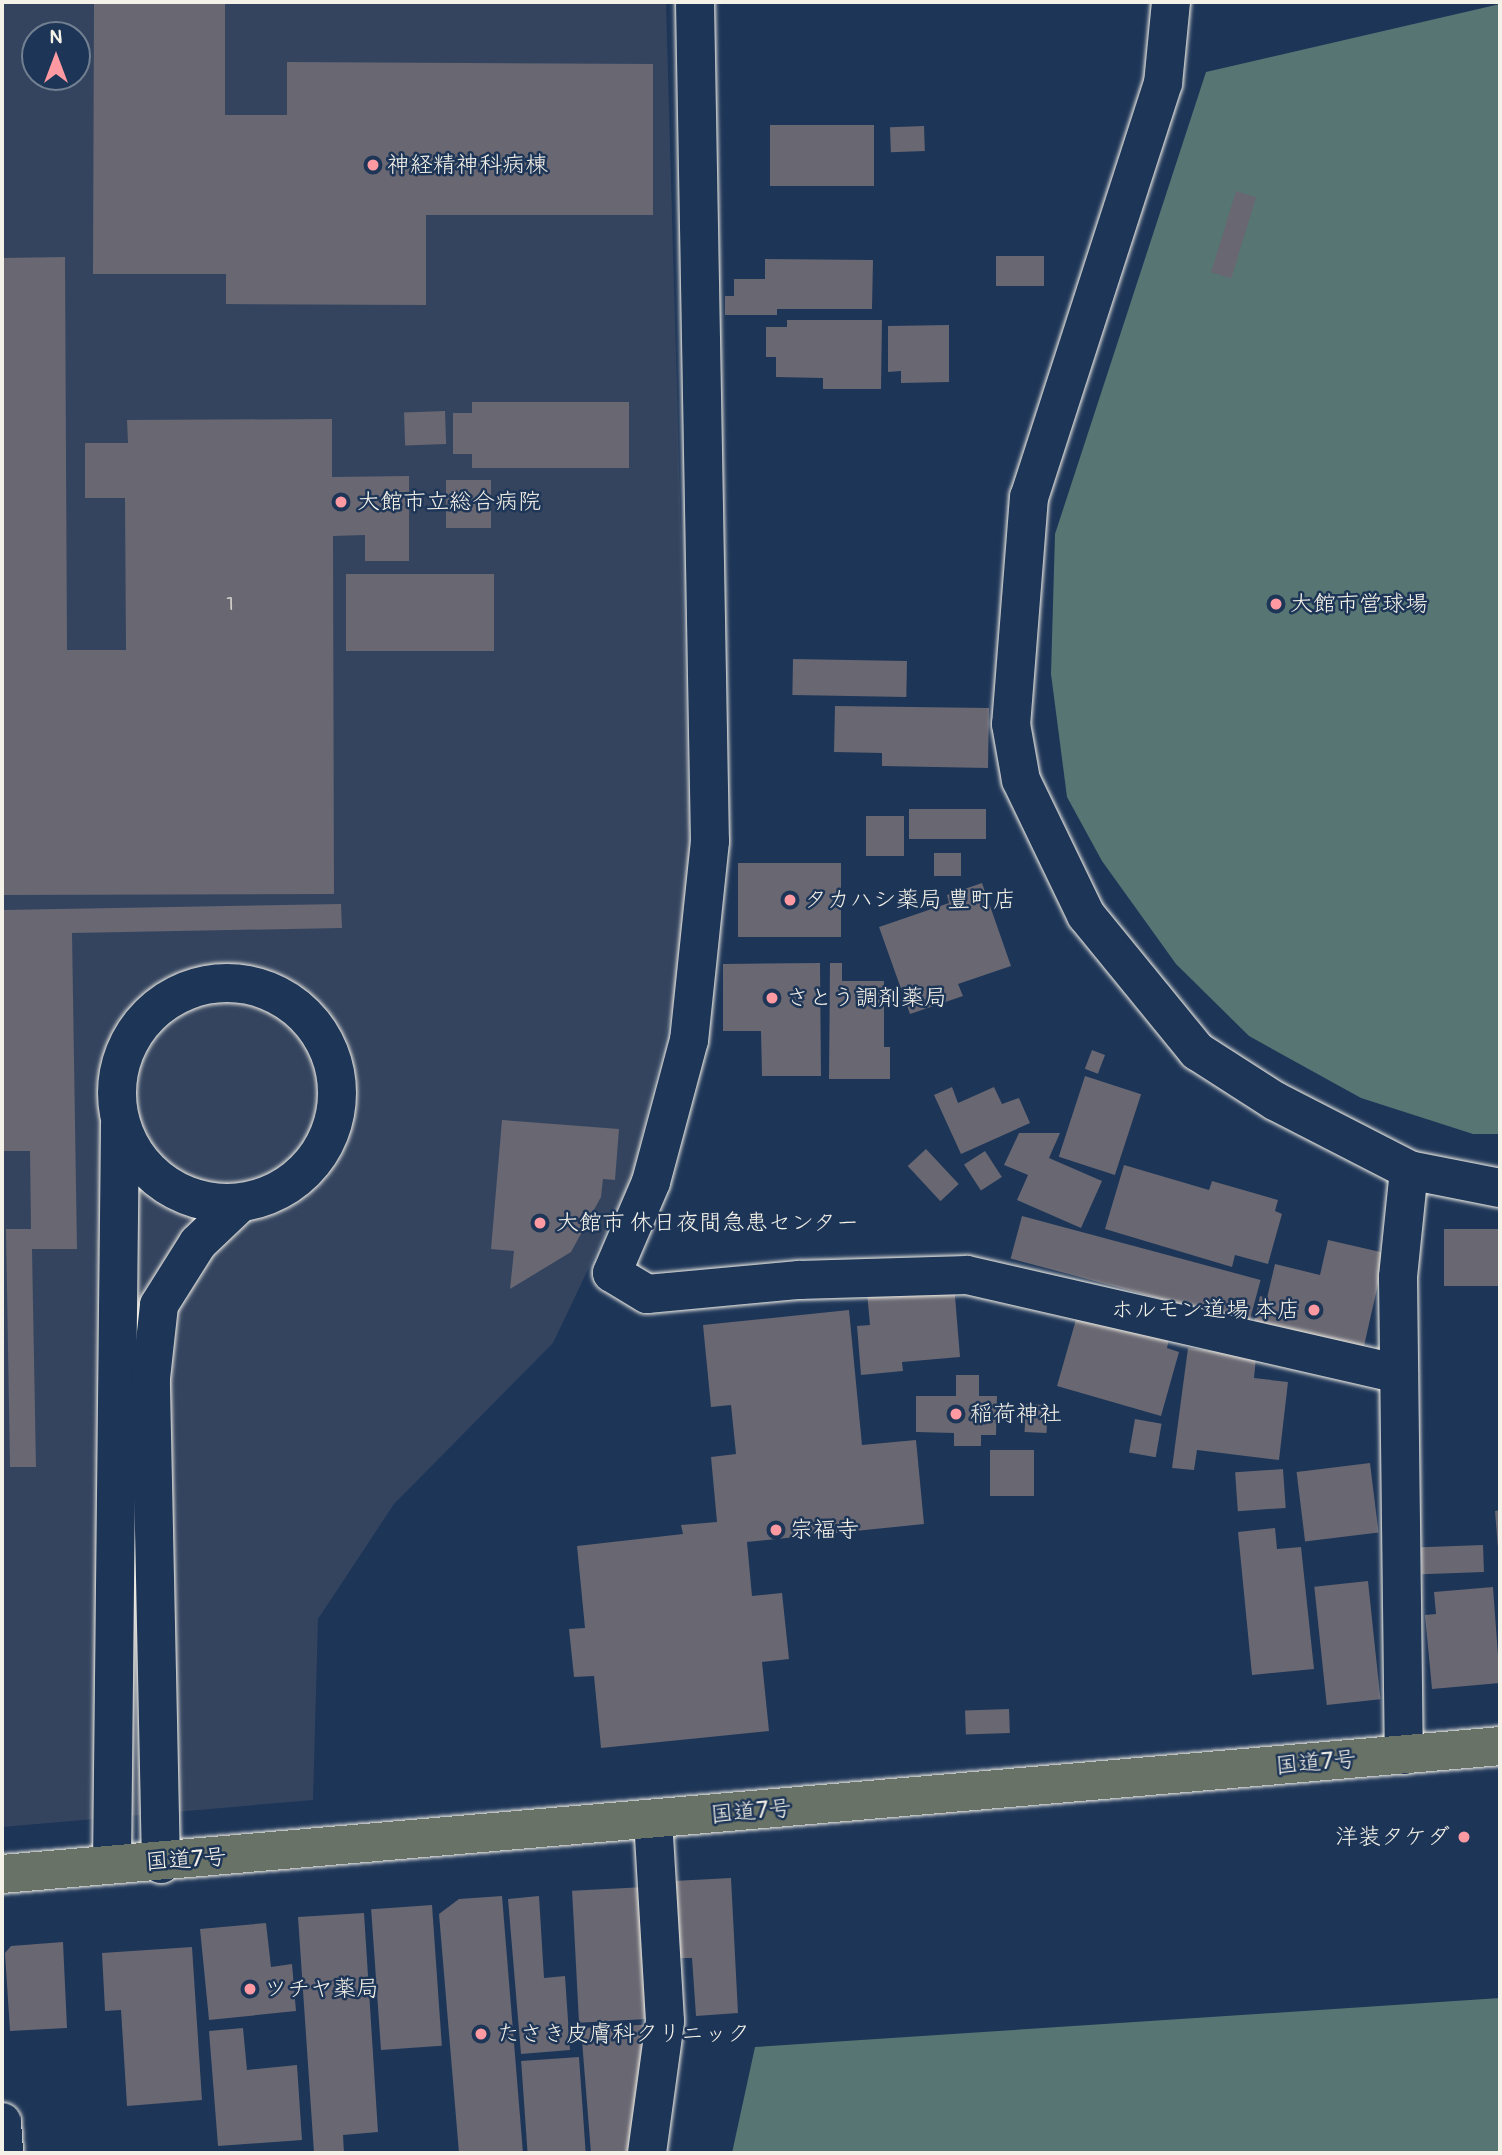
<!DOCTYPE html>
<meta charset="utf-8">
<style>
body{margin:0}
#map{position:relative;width:1502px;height:2155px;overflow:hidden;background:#1d3557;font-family:Pangolin,"Klee One",sans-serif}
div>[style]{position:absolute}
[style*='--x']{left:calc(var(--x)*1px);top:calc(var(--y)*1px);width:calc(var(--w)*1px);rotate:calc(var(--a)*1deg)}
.built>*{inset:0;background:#34445f}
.green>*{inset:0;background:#577573}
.building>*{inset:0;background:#686772;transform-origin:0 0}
.roads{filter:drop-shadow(0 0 2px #f4f1e8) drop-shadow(0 0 2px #f4f1e8)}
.minor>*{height:38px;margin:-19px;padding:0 19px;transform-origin:19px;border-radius:19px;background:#1d3557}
.minor>.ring{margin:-19px;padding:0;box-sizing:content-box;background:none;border:38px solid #1d3557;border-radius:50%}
.highway>*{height:38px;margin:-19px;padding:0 19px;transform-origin:19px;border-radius:19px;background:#697266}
.dots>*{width:19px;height:19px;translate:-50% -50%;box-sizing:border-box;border:4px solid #1d3557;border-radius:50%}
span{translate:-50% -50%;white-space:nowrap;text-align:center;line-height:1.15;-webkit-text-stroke:5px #1d3557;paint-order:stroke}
.number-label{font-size:19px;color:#d1ceca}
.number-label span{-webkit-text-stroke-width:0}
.poi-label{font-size:23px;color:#f4f1e8}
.left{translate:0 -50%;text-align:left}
.right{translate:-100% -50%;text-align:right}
.street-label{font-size:23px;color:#f4f1e8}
.frame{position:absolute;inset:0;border:4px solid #f4f1e8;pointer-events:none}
.north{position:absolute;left:21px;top:21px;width:70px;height:70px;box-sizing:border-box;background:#1d3557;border:2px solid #738091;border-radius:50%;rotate:0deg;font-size:19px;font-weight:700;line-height:28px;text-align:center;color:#f4f1e8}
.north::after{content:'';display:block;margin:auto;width:24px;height:32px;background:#ff9aa2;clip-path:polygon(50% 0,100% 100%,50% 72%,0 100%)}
</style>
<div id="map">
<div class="built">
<i style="clip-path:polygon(evenodd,2px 2px,666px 2px,692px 927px,632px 1177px,553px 1343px,394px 1504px,318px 1619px,313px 1800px,2px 1827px,2px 2px,35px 35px,77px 35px,77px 77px,35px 77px,35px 35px)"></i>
</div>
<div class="green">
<i style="clip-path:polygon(1500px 4px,1500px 1134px,1473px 1134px,1361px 1098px,1249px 1036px,1176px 964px,1102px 861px,1067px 797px,1051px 674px,1055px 534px,1206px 72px)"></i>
<i style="clip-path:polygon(1500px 1998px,1500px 2153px,732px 2153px,755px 2047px)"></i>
</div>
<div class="building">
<i style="clip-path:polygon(94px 2px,225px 2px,225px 115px,287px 115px,287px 62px,653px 64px,653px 215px,426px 215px,426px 305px,226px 304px,226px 274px,93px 274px)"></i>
<i style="left:770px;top:125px;width:104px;height:61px"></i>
<i style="left:924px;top:126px;width:25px;height:34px;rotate:88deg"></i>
<i style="left:1236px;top:191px;width:21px;height:85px;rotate:17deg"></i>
<i style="left:996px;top:256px;width:48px;height:30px"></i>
<i style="clip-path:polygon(65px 257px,67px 650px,126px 650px,125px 498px,85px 498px,85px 443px,128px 443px,127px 420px,332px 419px,332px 477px,409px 476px,409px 561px,365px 561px,365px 535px,333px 536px,334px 894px,2px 895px,2px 258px)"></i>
<i style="clip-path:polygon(765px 259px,873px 260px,872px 309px,777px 309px,777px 315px,725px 315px,725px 296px,734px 296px,734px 279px,765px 279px)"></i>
<i style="clip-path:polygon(787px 320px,882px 320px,881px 389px,823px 389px,823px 378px,776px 377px,776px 357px,766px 357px,766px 327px,787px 327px)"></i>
<i style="clip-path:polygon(949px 325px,949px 382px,901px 383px,901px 371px,888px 372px,888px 326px)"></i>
<i style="clip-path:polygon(472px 402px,629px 402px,629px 468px,472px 468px,472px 454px,453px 454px,453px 413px,472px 413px)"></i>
<i style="left:445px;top:411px;width:33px;height:41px;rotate:88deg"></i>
<i style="left:446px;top:480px;width:45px;height:48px"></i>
<i style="left:346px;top:574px;width:148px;height:77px"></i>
<i style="left:793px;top:659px;width:114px;height:36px;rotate:1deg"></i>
<i style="clip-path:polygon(835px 706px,989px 708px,988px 768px,882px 766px,882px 753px,834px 752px)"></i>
<i style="left:909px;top:809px;width:77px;height:30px"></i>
<i style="left:866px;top:816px;width:38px;height:40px"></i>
<i style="left:934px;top:853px;width:27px;height:23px"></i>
<i style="left:738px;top:863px;width:103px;height:74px"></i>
<i style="clip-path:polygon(982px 883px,1011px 966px,958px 984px,963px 996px,910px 1014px,879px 927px,949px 903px,947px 895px)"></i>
<i style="clip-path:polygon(341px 904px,342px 928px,72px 933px,77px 1249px,32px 1249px,36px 1467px,10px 1467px,6px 1229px,31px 1229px,30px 1151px,2px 1151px,2px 910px)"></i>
<i style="clip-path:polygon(820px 963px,821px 1076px,762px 1076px,761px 1031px,723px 1031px,723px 964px)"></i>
<i style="clip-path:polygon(830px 963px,842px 963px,842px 981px,884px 981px,884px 1047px,890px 1047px,890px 1079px,829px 1079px)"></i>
<i style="left:1092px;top:1050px;width:14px;height:20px;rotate:21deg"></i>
<i style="left:1085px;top:1076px;width:59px;height:85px;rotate:18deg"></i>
<i style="clip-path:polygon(952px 1087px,958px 1103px,994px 1087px,1002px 1104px,1019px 1098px,1030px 1123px,961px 1154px,934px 1095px)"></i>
<i style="clip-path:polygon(502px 1120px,619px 1129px,615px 1180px,603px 1179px,601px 1197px,571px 1252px,510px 1289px,514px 1251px,491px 1249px)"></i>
<i style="clip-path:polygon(1019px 1133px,1060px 1133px,1049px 1158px,1102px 1181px,1081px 1228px,1017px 1200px,1028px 1175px,1004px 1165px)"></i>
<i style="left:926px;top:1149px;width:48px;height:25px;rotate:47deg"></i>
<i style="left:985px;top:1151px;width:31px;height:25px;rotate:57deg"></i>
<i style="clip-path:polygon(1124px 1165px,1209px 1190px,1212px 1181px,1278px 1200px,1275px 1211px,1282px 1214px,1268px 1264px,1235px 1255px,1232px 1267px,1105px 1229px)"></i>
<i style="left:1022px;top:1216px;width:247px;height:44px;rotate:15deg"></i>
<i style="left:1500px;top:1229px;width:57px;height:56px;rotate:90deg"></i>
<i style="clip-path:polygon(1328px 1240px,1385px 1253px,1362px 1355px,1254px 1323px,1260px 1296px,1267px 1298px,1275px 1264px,1320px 1275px)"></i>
<i style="clip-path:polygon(954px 1284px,960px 1357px,902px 1362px,903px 1371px,861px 1375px,857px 1326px,870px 1325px,867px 1292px)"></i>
<i style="clip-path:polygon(1079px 1309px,1170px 1334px,1167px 1348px,1179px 1352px,1161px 1416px,1057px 1386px)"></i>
<i style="clip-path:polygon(849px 1310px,862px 1445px,916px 1440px,924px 1524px,747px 1542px,752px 1596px,782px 1593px,789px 1659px,762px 1662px,769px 1731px,601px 1748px,594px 1676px,574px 1677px,569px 1629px,585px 1628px,577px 1546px,683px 1534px,681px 1525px,717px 1522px,711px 1457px,736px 1454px,731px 1405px,711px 1407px,703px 1325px)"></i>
<i style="clip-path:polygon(1188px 1348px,1256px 1357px,1254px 1378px,1288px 1382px,1279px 1460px,1197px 1450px,1194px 1470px,1172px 1468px)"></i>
<i style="clip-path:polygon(956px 1375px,979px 1375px,979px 1396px,997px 1396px,996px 1435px,981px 1435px,981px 1446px,954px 1446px,954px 1433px,916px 1432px,916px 1396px,956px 1396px)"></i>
<i style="left:1026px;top:1404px;width:22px;height:28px;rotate:3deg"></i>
<i style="left:1135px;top:1419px;width:27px;height:34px;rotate:10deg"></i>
<i style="left:990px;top:1450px;width:44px;height:46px"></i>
<i style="left:1370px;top:1463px;width:70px;height:74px;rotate:83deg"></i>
<i style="left:1283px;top:1469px;width:39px;height:48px;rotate:86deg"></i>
<i style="clip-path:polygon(1500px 1510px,1500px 1547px,1498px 1548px,1495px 1511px)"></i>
<i style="clip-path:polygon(1275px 1528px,1277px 1549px,1301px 1547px,1314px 1669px,1252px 1675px,1238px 1532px)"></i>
<i style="left:1483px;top:1545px;width:27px;height:62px;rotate:88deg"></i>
<i style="left:1368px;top:1581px;width:119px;height:54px;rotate:84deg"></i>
<i style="clip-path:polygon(1493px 1587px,1500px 1683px,1432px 1689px,1425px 1615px,1436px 1614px,1434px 1592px)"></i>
<i style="left:1009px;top:1709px;width:24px;height:44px;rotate:88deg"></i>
<i style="clip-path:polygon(731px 1878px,738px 2013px,696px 2016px,692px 1958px,677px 1958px,673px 1881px)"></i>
<i style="left:645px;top:1887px;width:132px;height:73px;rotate:87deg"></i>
<i style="clip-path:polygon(502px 1896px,523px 2153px,459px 2153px,439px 1914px,459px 1899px)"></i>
<i style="clip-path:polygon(539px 1896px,544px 1978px,565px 1976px,570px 2050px,521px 2054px,508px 1899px)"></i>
<i style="left:432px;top:1905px;width:141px;height:61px;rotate:86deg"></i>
<i style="clip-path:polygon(364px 1913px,378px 2132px,343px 2135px,344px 2153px,314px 2153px,298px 1917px)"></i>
<i style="clip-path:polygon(266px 1923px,271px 1967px,292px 1964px,296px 2011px,209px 2020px,200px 1929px)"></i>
<i style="clip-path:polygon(63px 1942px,67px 2028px,10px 2031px,5px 1953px,11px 1946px)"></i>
<i style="clip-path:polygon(192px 1947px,202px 2100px,127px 2106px,121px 2010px,105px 2011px,102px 1953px)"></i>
<i style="clip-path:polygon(658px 2024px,631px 2153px,591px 2153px,581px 2028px)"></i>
<i style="clip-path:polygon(243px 2028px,247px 2070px,297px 2065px,302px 2140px,218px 2146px,209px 2031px)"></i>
<i style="left:579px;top:2057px;width:96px;height:58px;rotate:86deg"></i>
</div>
<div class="roads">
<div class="minor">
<i style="--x:695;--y:2;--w:839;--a:88.98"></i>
<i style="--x:710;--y:841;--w:200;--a:96"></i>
<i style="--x:689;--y:1040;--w:147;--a:105"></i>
<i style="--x:651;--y:1182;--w:99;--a:113.2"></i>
<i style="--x:612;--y:1273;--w:41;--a:31"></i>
<i style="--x:647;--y:1294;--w:153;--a:-5.3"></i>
<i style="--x:799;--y:1280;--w:168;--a:-1.7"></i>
<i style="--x:967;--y:1275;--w:443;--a:12.9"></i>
<i style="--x:1171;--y:2;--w:81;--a:95.6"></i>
<i style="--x:1163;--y:83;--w:435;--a:107.9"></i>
<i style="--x:1029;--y:497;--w:228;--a:94.5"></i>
<i style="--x:1011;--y:724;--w:57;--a:79.9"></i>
<i style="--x:1021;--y:780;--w:150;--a:64.3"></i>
<i style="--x:1086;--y:915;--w:176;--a:50.8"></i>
<i style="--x:1197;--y:1051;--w:93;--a:32.7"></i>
<i style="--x:1275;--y:1101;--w:151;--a:27.2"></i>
<i style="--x:1409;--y:1170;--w:108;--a:95.9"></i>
<i style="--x:1398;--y:1277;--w:478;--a:89.3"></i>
<i class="ring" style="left:117px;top:983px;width:182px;height:182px"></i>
<i style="--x:1409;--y:1170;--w:93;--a:11.2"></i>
<i style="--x:112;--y:1864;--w:740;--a:-89.38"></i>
<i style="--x:161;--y:1864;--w:486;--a:-91.2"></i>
<i style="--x:151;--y:1378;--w:73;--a:-83.7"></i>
<i style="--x:159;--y:1305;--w:73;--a:-57.8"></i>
<i style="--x:198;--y:1243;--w:57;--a:-43.6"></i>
<i style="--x:2;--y:2122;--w:31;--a:86"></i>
<i style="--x:647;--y:2153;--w:133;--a:-82.2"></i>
<i style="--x:665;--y:2021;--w:201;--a:-93.4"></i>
</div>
<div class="highway">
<i style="--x:2;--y:1874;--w:1503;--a:-4.88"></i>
</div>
</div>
<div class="dots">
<i style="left:373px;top:165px;background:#ff9aa2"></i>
<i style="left:341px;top:502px;background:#ff9aa2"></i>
<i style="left:1276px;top:604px;background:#ff9aa2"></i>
<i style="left:790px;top:900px;background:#ff9aa2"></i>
<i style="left:772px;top:998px;background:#ff9aa2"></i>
<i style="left:540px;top:1223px;background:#ff9aa2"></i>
<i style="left:1314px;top:1310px;background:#ff9aa2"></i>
<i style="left:956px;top:1414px;background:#ff9aa2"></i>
<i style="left:776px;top:1530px;background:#ff9aa2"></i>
<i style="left:1464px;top:1837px;background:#ff9aa2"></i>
<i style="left:250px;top:1989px;background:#ff9aa2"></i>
<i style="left:481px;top:2034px;background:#ff9aa2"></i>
</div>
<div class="number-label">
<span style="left:230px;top:605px">1</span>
</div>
<div class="poi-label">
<span class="left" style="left:387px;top:165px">神経精神科病棟</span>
<span class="left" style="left:357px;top:502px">大館市立総合病院</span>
<span class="left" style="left:1290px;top:604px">大館市営球場</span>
<span class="left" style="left:804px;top:900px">タカハシ薬局 豊町店</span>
<span class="left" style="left:786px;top:998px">さとう調剤薬局</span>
<span class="left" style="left:556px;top:1223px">大館市 休日夜間急患センター</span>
<span class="right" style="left:1300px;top:1310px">ホルモン道場 本店</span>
<span class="left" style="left:970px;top:1414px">稲荷神社</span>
<span class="left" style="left:790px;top:1530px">宗福寺</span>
<span class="right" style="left:1450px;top:1837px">洋装タケダ</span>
<span class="left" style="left:264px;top:1989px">ツチヤ薬局</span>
<span class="left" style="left:497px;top:2034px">たさき皮膚科クリニック</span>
</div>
<div class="street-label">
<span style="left:1316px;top:1763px;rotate:-5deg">国道7号</span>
<span style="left:751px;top:1812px;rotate:-5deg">国道7号</span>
<span style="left:186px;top:1860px;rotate:-4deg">国道7号</span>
</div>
<div class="frame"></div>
<div class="north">N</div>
</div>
